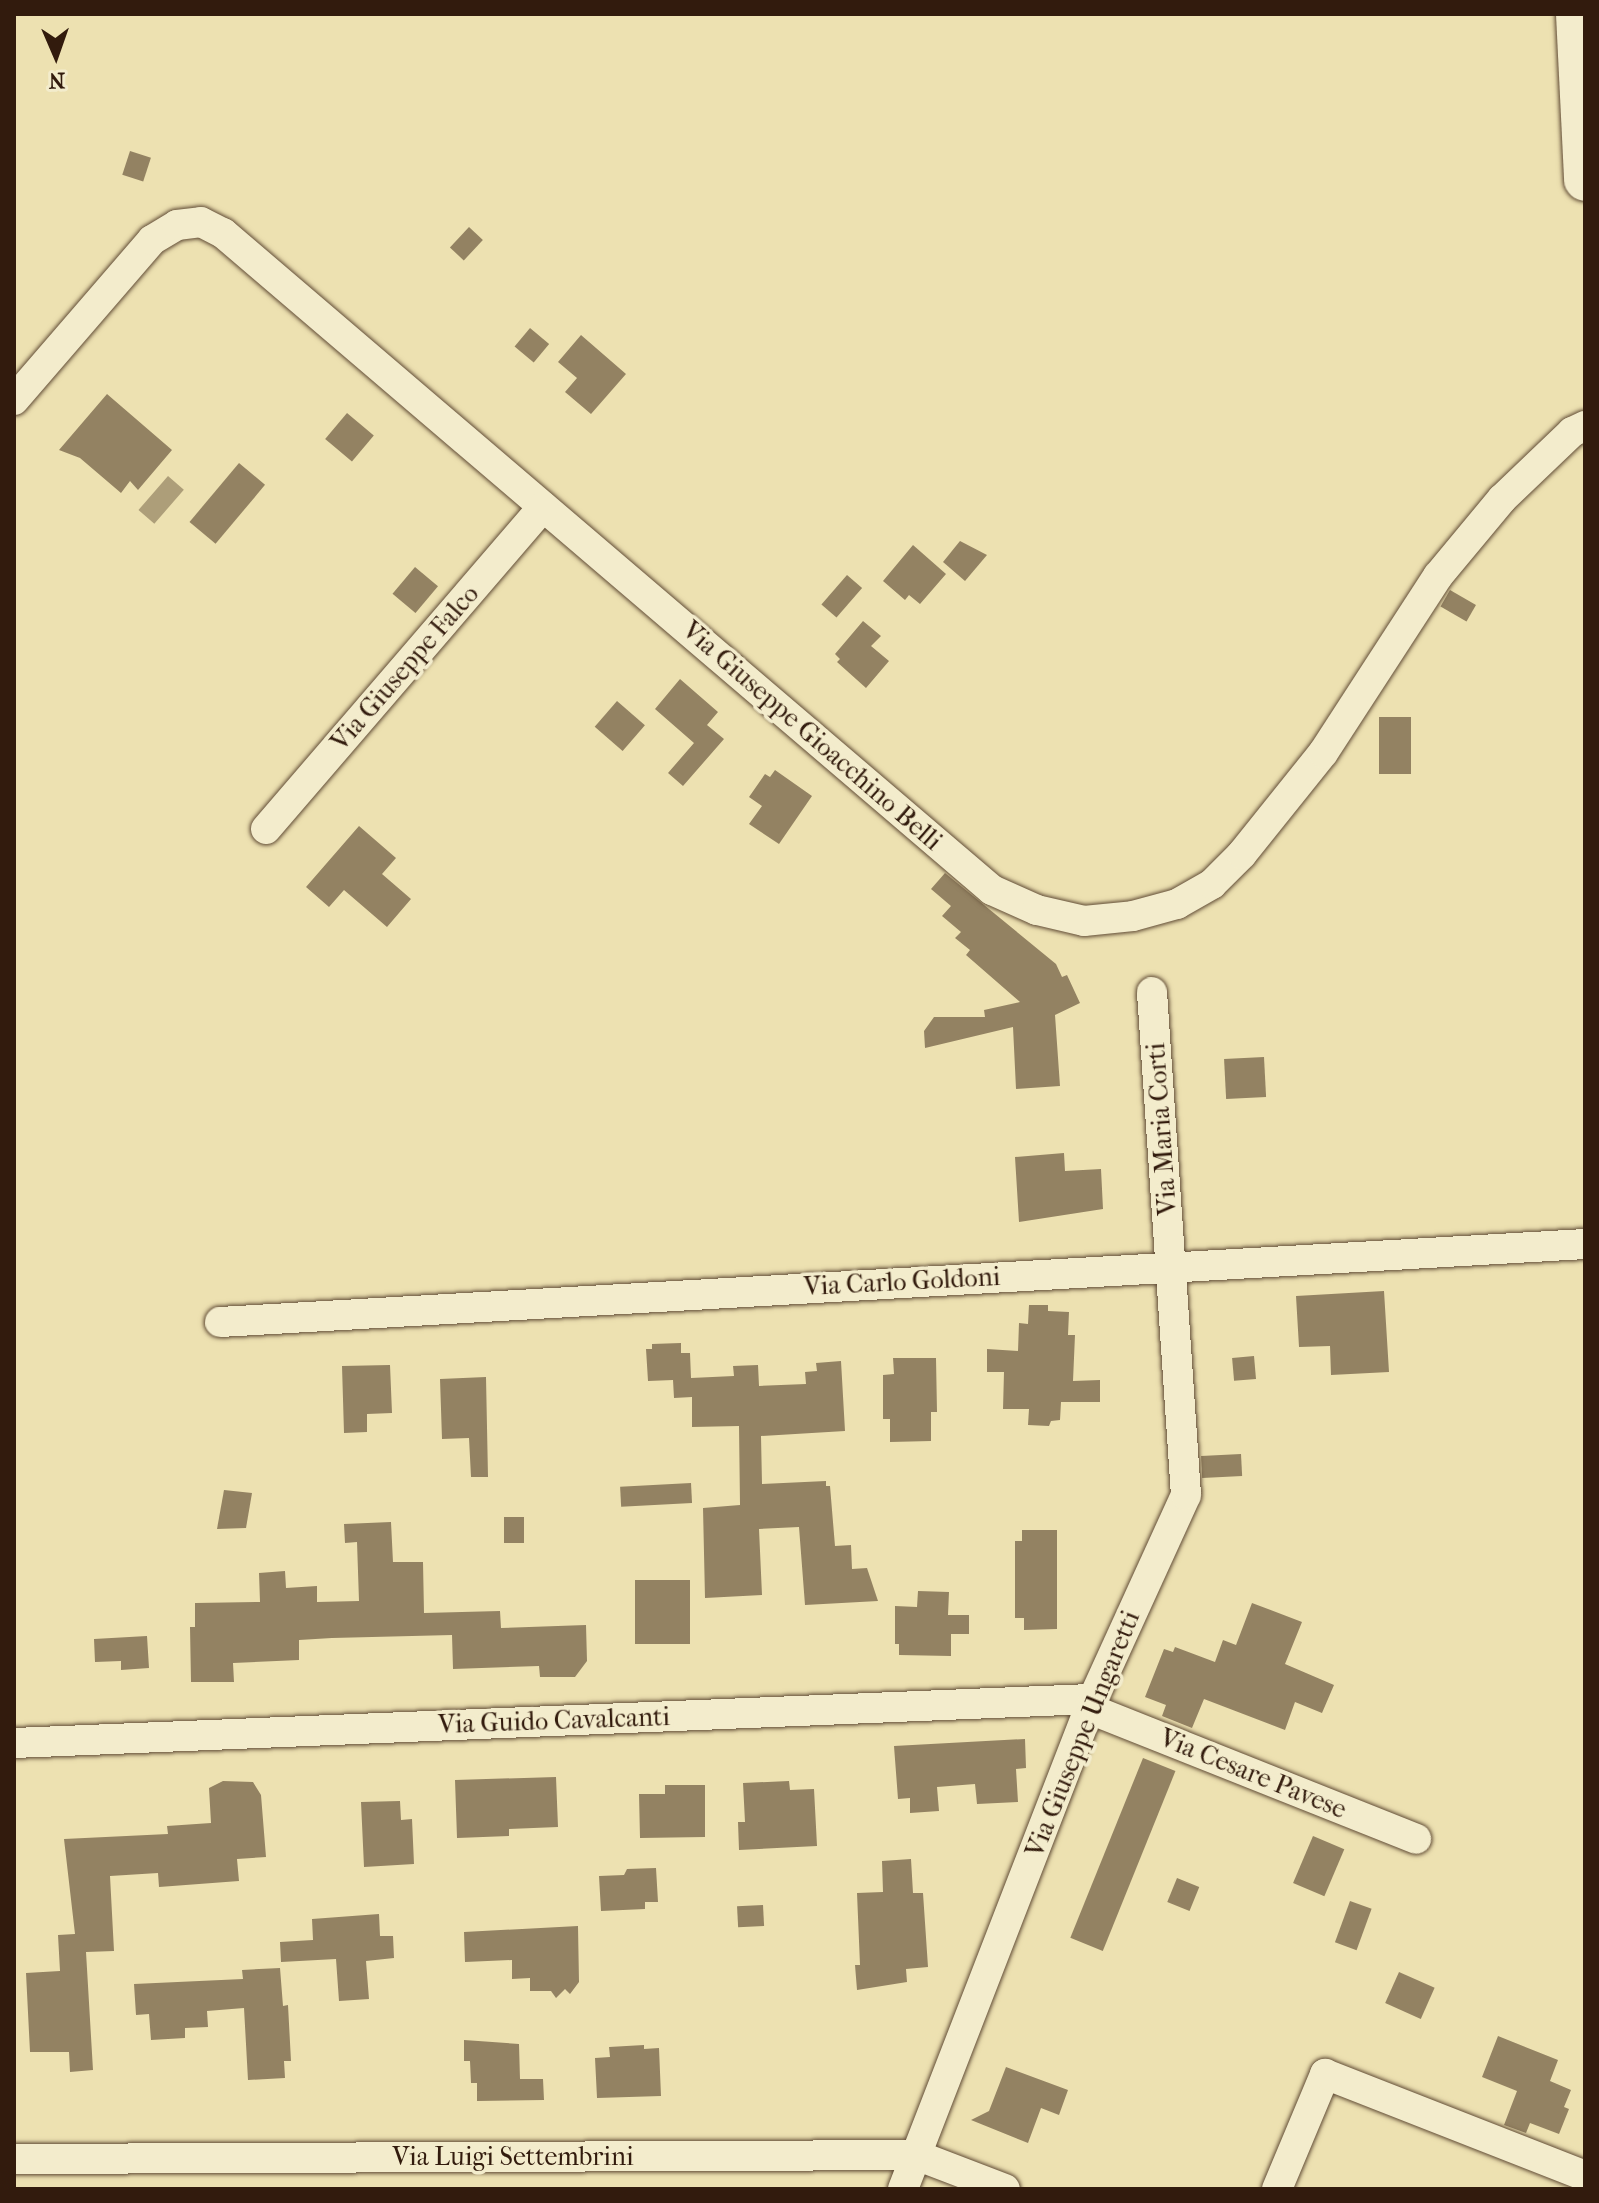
<!DOCTYPE html>
<style>
body{margin:0}
#map{position:relative;width:1599px;height:2203px;overflow:hidden;background:#ede1b1;font-family:"IM FELL French Canon",serif}
div>[style]{position:absolute}
[style*='--x']{left:calc(var(--x)*1px);top:calc(var(--y)*1px);width:calc(var(--w)*1px);rotate:calc(var(--a)*1deg)}
.water>*{inset:0;background:#ad9e79;transform-origin:0 0}
.building>*{inset:0;background:#938262;transform-origin:0 0}
.roads{filter:drop-shadow(0 0 2px #614c36) drop-shadow(0 0 2px #614c36)}
.street>*{height:30px;margin:-15px;padding:0 15px;transform-origin:15px;border-radius:15px;background:#f3eccc}
.secondary>*{height:42px;margin:-21px;padding:0 21px;transform-origin:21px;border-radius:21px;background:#f3eccc}
span{translate:-50% -50%;white-space:nowrap;text-align:center;line-height:1.15;-webkit-text-stroke:7px #f3eccc;paint-order:stroke}
.street-label{font-size:26px;color:#321b0d}
.frame{position:absolute;inset:0;border:16px solid #321b0d;pointer-events:none}
.north{position:absolute;left:16px;top:16px;width:80px;height:80px;-webkit-text-stroke:6px #f3eccc;paint-order:stroke;rotate:178deg;font-size:22px;font-weight:700;line-height:32px;text-align:center;color:#321b0d}
.north::after{content:'';display:block;margin:auto;width:28px;height:36px;background:#321b0d;clip-path:polygon(50% 0,100% 100%,50% 72%,0 100%)}
</style>
<div id="map">
<div class="water">
<i style="left:168px;top:476px;width:21px;height:45px;rotate:41deg"></i>
</div>
<div class="building">
<i style="left:130px;top:151px;width:22px;height:25px;rotate:18deg"></i>
<i style="left:469px;top:227px;width:19px;height:28px;rotate:43deg"></i>
<i style="left:530px;top:328px;width:25px;height:24px;rotate:40deg"></i>
<i style="clip-path:polygon(581px 335px,626px 374px,591px 414px,565px 392px,577px 378px,558px 362px)"></i>
<i style="clip-path:polygon(107px 394px,172px 450px,138px 490px,130px 481px,121px 493px,80px 458px,59px 450px)"></i>
<i style="left:347px;top:413px;width:35px;height:34px;rotate:40deg"></i>
<i style="left:239px;top:463px;width:34px;height:77px;rotate:40deg"></i>
<i style="clip-path:polygon(960px 541px,987px 555px,965px 581px,943px 562px)"></i>
<i style="clip-path:polygon(913px 545px,946px 574px,920px 604px,909px 595px,905px 600px,883px 581px)"></i>
<i style="left:415px;top:567px;width:30px;height:35px;rotate:40deg"></i>
<i style="left:847px;top:575px;width:20px;height:39px;rotate:41deg"></i>
<i style="left:1450px;top:590px;width:30px;height:19px;rotate:30deg"></i>
<i style="clip-path:polygon(863px 621px,881px 636px,871px 646px,889px 661px,866px 688px,837px 662px,840px 659px,835px 654px)"></i>
<i style="clip-path:polygon(680px 679px,718px 712px,707px 725px,724px 739px,683px 786px,668px 773px,694px 743px,655px 709px)"></i>
<i style="left:617px;top:701px;width:37px;height:34px;rotate:41deg"></i>
<i style="left:1379px;top:717px;width:32px;height:57px"></i>
<i style="clip-path:polygon(775px 770px,812px 796px,779px 844px,749px 824px,762px 806px,749px 797px,765px 774px,770px 777px)"></i>
<i style="clip-path:polygon(359px 826px,396px 858px,382px 874px,411px 899px,387px 927px,344px 890px,329px 907px,306px 887px)"></i>
<i style="clip-path:polygon(945px 873px,1056px 964px,1062px 977px,1067px 975px,1080px 1003px,1055px 1015px,1060px 1086px,1016px 1089px,1013px 1027px,925px 1048px,924px 1031px,934px 1017px,985px 1017px,984px 1010px,1020px 1002px,966px 955px,970px 950px,955px 938px,961px 932px,942px 916px,951px 906px,931px 889px)"></i>
<i style="left:1264px;top:1057px;width:40px;height:40px;rotate:87deg"></i>
<i style="clip-path:polygon(1064px 1153px,1065px 1171px,1101px 1169px,1103px 1209px,1019px 1222px,1015px 1157px)"></i>
<i style="clip-path:polygon(1384px 1291px,1389px 1372px,1331px 1375px,1330px 1346px,1299px 1347px,1296px 1296px)"></i>
<i style="clip-path:polygon(1029px 1305px,1048px 1305px,1048px 1311px,1069px 1312px,1068px 1335px,1075px 1335px,1073px 1381px,1100px 1380px,1100px 1402px,1061px 1402px,1060px 1420px,1051px 1421px,1049px 1426px,1028px 1425px,1029px 1409px,1003px 1409px,1004px 1372px,987px 1372px,987px 1349px,1018px 1351px,1019px 1323px,1028px 1324px)"></i>
<i style="clip-path:polygon(681px 1343px,681px 1353px,690px 1353px,691px 1378px,734px 1376px,733px 1366px,758px 1365px,759px 1386px,806px 1384px,805px 1372px,817px 1371px,816px 1363px,841px 1361px,845px 1431px,761px 1436px,762px 1484px,826px 1481px,826px 1486px,830px 1486px,835px 1546px,851px 1545px,852px 1569px,867px 1568px,878px 1601px,805px 1605px,799px 1527px,759px 1529px,762px 1595px,705px 1598px,703px 1508px,740px 1505px,739px 1426px,692px 1427px,692px 1397px,674px 1398px,673px 1380px,648px 1381px,646px 1349px,652px 1349px,652px 1344px)"></i>
<i style="left:1254px;top:1356px;width:23px;height:22px;rotate:85deg"></i>
<i style="clip-path:polygon(893px 1358px,936px 1358px,937px 1412px,931px 1412px,931px 1441px,890px 1442px,890px 1419px,883px 1419px,883px 1375px,894px 1374px)"></i>
<i style="clip-path:polygon(390px 1365px,392px 1413px,367px 1414px,367px 1432px,344px 1433px,342px 1366px)"></i>
<i style="clip-path:polygon(486px 1377px,488px 1477px,471px 1477px,469px 1438px,442px 1439px,440px 1379px)"></i>
<i style="left:1241px;top:1454px;width:22px;height:40px;rotate:87deg"></i>
<i style="left:691px;top:1483px;width:20px;height:71px;rotate:87deg"></i>
<i style="clip-path:polygon(224px 1490px,252px 1493px,246px 1528px,217px 1529px)"></i>
<i style="left:504px;top:1517px;width:20px;height:26px"></i>
<i style="clip-path:polygon(391px 1522px,393px 1562px,423px 1562px,424px 1613px,500px 1611px,501px 1628px,586px 1625px,587px 1661px,575px 1677px,540px 1677px,539px 1666px,453px 1669px,452px 1635px,332px 1638px,299px 1640px,299px 1660px,233px 1663px,234px 1682px,191px 1682px,190px 1627px,195px 1627px,195px 1603px,260px 1602px,259px 1573px,285px 1571px,286px 1588px,317px 1586px,317px 1602px,359px 1601px,357px 1542px,345px 1543px,344px 1524px)"></i>
<i style="clip-path:polygon(1022px 1530px,1057px 1530px,1057px 1629px,1024px 1630px,1024px 1618px,1015px 1618px,1015px 1541px,1022px 1541px)"></i>
<i style="left:690px;top:1580px;width:64px;height:55px;rotate:90deg"></i>
<i style="clip-path:polygon(918px 1591px,949px 1592px,948px 1615px,969px 1615px,969px 1634px,951px 1634px,951px 1656px,899px 1655px,899px 1644px,895px 1644px,895px 1606px,917px 1607px)"></i>
<i style="clip-path:polygon(1252px 1603px,1302px 1622px,1285px 1664px,1334px 1685px,1322px 1713px,1295px 1702px,1285px 1730px,1204px 1699px,1192px 1728px,1162px 1716px,1166px 1705px,1145px 1697px,1164px 1649px,1173px 1652px,1175px 1647px,1215px 1662px,1223px 1640px,1236px 1645px)"></i>
<i style="clip-path:polygon(147px 1636px,149px 1668px,121px 1670px,121px 1661px,95px 1662px,94px 1639px)"></i>
<i style="clip-path:polygon(1025px 1739px,1026px 1768px,1016px 1769px,1018px 1802px,977px 1804px,975px 1784px,937px 1787px,939px 1811px,910px 1813px,910px 1798px,898px 1799px,894px 1746px)"></i>
<i style="left:1143px;top:1758px;width:35px;height:194px;rotate:22deg"></i>
<i style="clip-path:polygon(556px 1777px,558px 1827px,509px 1829px,509px 1836px,457px 1838px,455px 1780px)"></i>
<i style="clip-path:polygon(789px 1781px,790px 1790px,814px 1789px,817px 1846px,739px 1850px,738px 1822px,745px 1822px,743px 1783px)"></i>
<i style="clip-path:polygon(253px 1782px,261px 1795px,266px 1857px,237px 1859px,239px 1881px,159px 1887px,158px 1873px,110px 1876px,114px 1951px,86px 1952px,93px 2070px,70px 2072px,69px 2052px,30px 2052px,26px 1973px,60px 1971px,58px 1935px,75px 1934px,64px 1839px,168px 1834px,167px 1826px,211px 1823px,209px 1788px,223px 1781px)"></i>
<i style="clip-path:polygon(665px 1785px,705px 1785px,705px 1837px,640px 1838px,639px 1794px,665px 1794px)"></i>
<i style="clip-path:polygon(400px 1801px,401px 1820px,412px 1819px,414px 1864px,364px 1867px,361px 1802px)"></i>
<i style="left:1313px;top:1836px;width:34px;height:51px;rotate:23deg"></i>
<i style="clip-path:polygon(911px 1859px,913px 1893px,923px 1893px,928px 1967px,906px 1969px,907px 1982px,857px 1990px,855px 1965px,860px 1965px,857px 1893px,883px 1892px,882px 1861px)"></i>
<i style="clip-path:polygon(656px 1868px,658px 1902px,645px 1902px,645px 1909px,601px 1911px,599px 1876px,624px 1875px,627px 1869px)"></i>
<i style="left:1177px;top:1878px;width:24px;height:26px;rotate:22deg"></i>
<i style="left:1350px;top:1901px;width:23px;height:44px;rotate:20deg"></i>
<i style="left:763px;top:1905px;width:21px;height:26px;rotate:87deg"></i>
<i style="clip-path:polygon(379px 1914px,380px 1936px,393px 1936px,394px 1958px,366px 1961px,369px 1999px,339px 2001px,336px 1959px,281px 1962px,280px 1942px,313px 1940px,312px 1919px)"></i>
<i style="clip-path:polygon(578px 1926px,579px 1982px,570px 1994px,565px 1989px,556px 1998px,551px 1991px,530px 1991px,530px 1978px,512px 1979px,512px 1960px,465px 1962px,464px 1932px)"></i>
<i style="clip-path:polygon(280px 1968px,283px 2006px,288px 2005px,291px 2061px,284px 2061px,285px 2078px,248px 2080px,244px 2008px,207px 2011px,208px 2027px,185px 2028px,185px 2038px,151px 2040px,149px 2014px,136px 2015px,134px 1984px,243px 1979px,242px 1970px)"></i>
<i style="left:1399px;top:1972px;width:39px;height:34px;rotate:24deg"></i>
<i style="clip-path:polygon(1498px 2036px,1558px 2060px,1550px 2081px,1571px 2090px,1564px 2107px,1569px 2109px,1559px 2134px,1530px 2123px,1526px 2133px,1504px 2125px,1517px 2091px,1482px 2077px)"></i>
<i style="clip-path:polygon(464px 2040px,519px 2044px,520px 2079px,543px 2079px,544px 2100px,477px 2101px,477px 2083px,471px 2083px,470px 2061px,464px 2061px)"></i>
<i style="clip-path:polygon(644px 2045px,644px 2049px,659px 2048px,661px 2096px,597px 2098px,595px 2058px,610px 2057px,609px 2047px)"></i>
<i style="clip-path:polygon(1006px 2067px,1068px 2090px,1059px 2115px,1041px 2108px,1028px 2143px,971px 2120px,989px 2111px)"></i>
</div>
<div class="roads">
<div class="street">
<i style="--x:14;--y:400;--w:211;--a:-49.2"></i>
<i style="--x:152;--y:240;--w:29;--a:-31"></i>
<i style="--x:177;--y:225;--w:24;--a:-7"></i>
<i style="--x:201;--y:222;--w:25;--a:27"></i>
<i style="--x:223;--y:233;--w:1011;--a:40.51"></i>
<i style="--x:992;--y:890;--w:49;--a:24"></i>
<i style="--x:1037;--y:910;--w:48;--a:13.2"></i>
<i style="--x:1084;--y:921;--w:49;--a:-5.8"></i>
<i style="--x:1133;--y:916;--w:46;--a:-15.3"></i>
<i style="--x:1177;--y:904;--w:40;--a:-29.7"></i>
<i style="--x:1212;--y:884;--w:42;--a:-45"></i>
<i style="--x:1242;--y:854;--w:129;--a:-51.3"></i>
<i style="--x:1323;--y:753;--w:211;--a:-57"></i>
<i style="--x:1438;--y:576;--w:100;--a:-50.3"></i>
<i style="--x:1502;--y:499;--w:97;--a:-43.7"></i>
<i style="--x:1572;--y:432;--w:14;--a:-25"></i>
<i style="--x:266;--y:829;--w:425;--a:-49.3"></i>
<i style="--x:220;--y:1322;--w:1367;--a:-3.27"></i>
<i style="--x:1090;--y:1709;--w:351;--a:21.7"></i>
<i style="--x:14;--y:1743;--w:1080;--a:-2.34"></i>
<i style="--x:14;--y:2159;--w:902;--a:-0.25"></i>
<i style="--x:916;--y:2155;--w:95;--a:20.9"></i>
<i style="--x:903;--y:2189;--w:526;--a:-68.81"></i>
<i style="--x:1093;--y:1699;--w:224;--a:-65.5"></i>
<i style="--x:1186;--y:1495;--w:504;--a:-93.87"></i>
<i style="--x:1277;--y:2189;--w:125;--a:-67.3"></i>
<i style="--x:1325;--y:2074;--w:279;--a:21.4"></i>
</div>
<div class="secondary">
<i style="--x:1577;--y:14;--w:166;--a:87.2"></i>
</div>
</div>
<div class="street-label">
<span style="left:405px;top:668px;rotate:-49deg">Via Giuseppe Falco</span>
<span style="left:812px;top:736px;rotate:41deg">Via Giuseppe Gioacchino Belli</span>
<span style="left:1162px;top:1129px;rotate:-94deg">Via Maria Corti</span>
<span style="left:902px;top:1282px;rotate:-3deg">Via Carlo Goldoni</span>
<span style="left:554px;top:1721px;rotate:-2deg">Via Guido Cavalcanti</span>
<span style="left:1083px;top:1734px;rotate:-68deg">Via Giuseppe Ungaretti</span>
<span style="left:1253px;top:1774px;rotate:22deg">Via Cesare Pavese</span>
<span style="left:513px;top:2157px">Via Luigi Settembrini</span>
</div>
<div class="frame"></div>
<div class="north">N</div>
</div>
